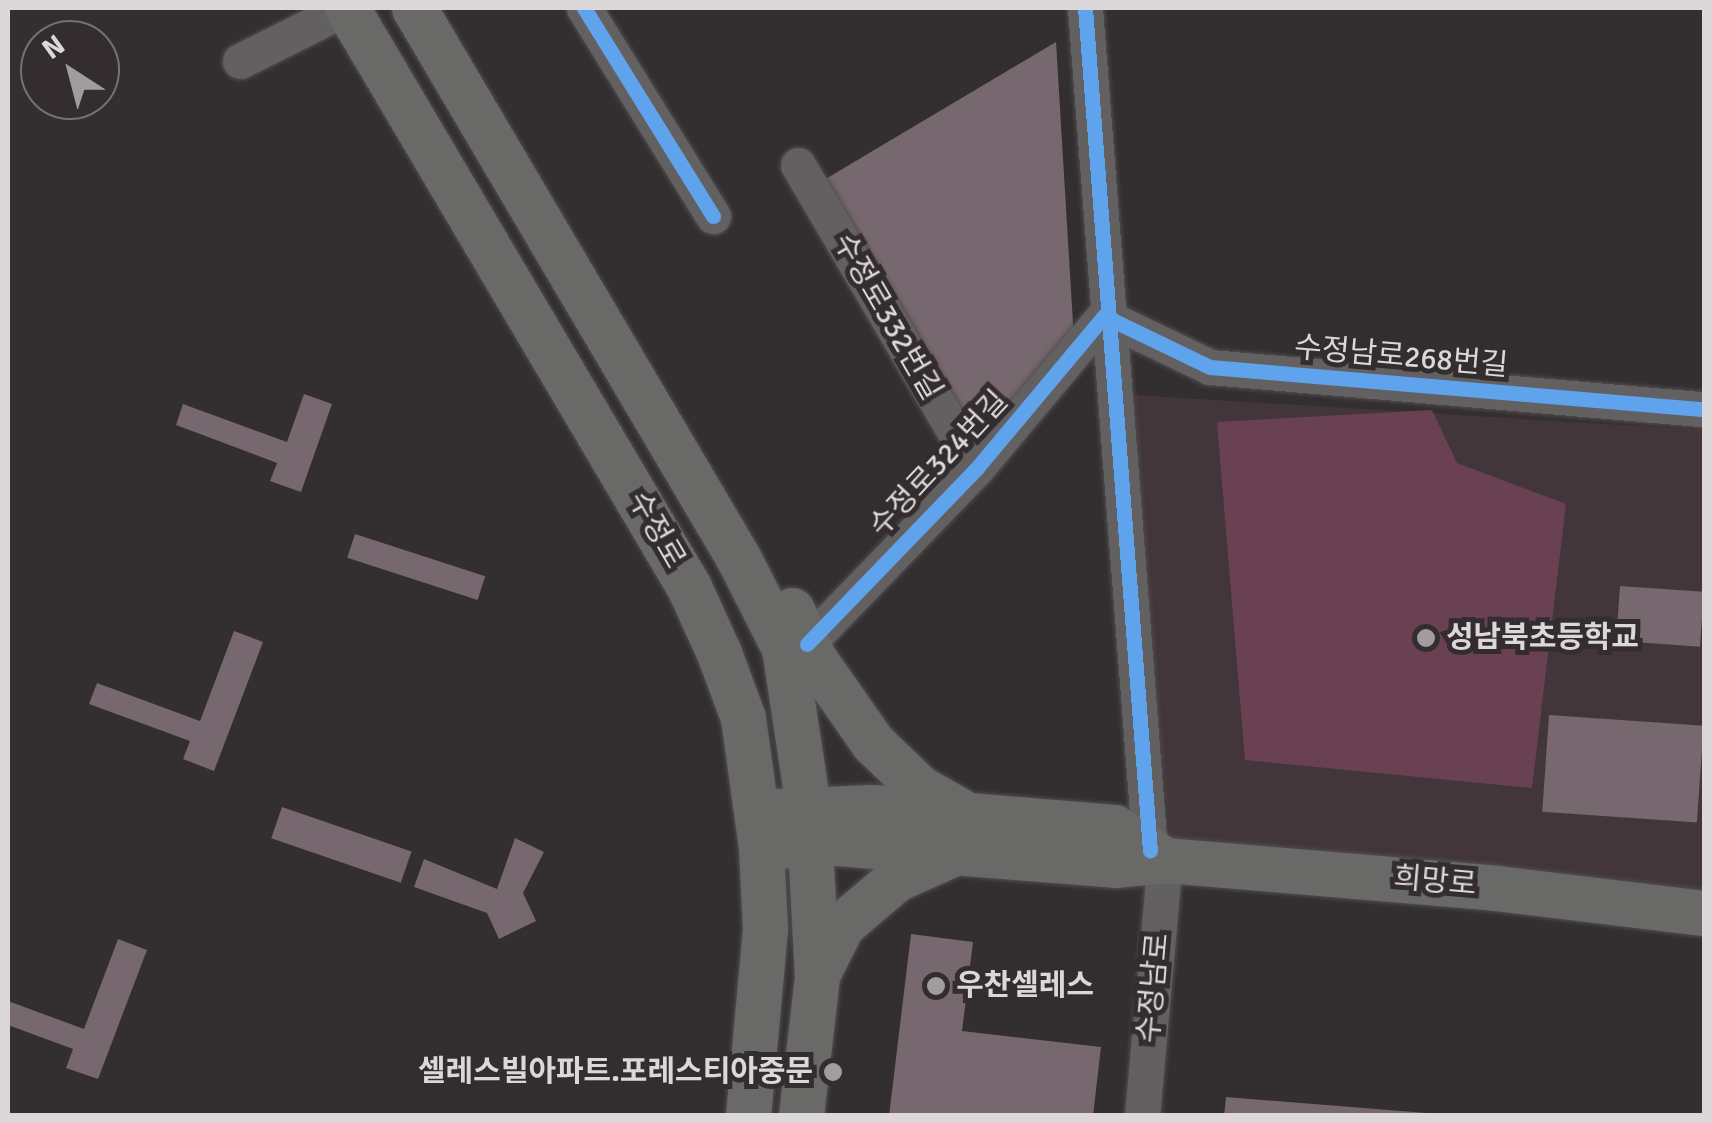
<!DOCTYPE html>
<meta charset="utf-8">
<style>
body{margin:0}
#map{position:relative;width:1712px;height:1123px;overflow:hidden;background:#332e30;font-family:Signika,"Noto Sans KR",sans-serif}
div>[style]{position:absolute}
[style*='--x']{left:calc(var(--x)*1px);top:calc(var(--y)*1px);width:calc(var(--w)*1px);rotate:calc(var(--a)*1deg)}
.built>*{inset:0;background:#42363b}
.green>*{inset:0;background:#694153}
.building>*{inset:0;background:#77676e;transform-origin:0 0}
.roads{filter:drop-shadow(0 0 2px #514d4f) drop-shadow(0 0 2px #514d4f)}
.minor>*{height:35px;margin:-17.5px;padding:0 17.5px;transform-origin:17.5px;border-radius:17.5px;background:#636061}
.major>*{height:45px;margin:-22.5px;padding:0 22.5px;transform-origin:22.5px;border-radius:22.5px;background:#696a67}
.cycleway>*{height:15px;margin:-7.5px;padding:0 7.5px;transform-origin:7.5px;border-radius:7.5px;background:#60a3ed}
.dots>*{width:28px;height:28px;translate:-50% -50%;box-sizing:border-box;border:5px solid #342d30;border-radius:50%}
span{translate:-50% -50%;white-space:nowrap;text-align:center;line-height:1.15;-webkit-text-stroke:10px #342d30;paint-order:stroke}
.street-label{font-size:30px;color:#dcd7d9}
.poi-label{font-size:30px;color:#dcd7d9;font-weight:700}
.left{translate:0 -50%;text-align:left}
.right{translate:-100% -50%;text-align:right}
.frame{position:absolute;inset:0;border:10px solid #dcd7d9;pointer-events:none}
.north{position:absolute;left:20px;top:20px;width:100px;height:100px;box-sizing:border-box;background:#342d30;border:2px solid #777174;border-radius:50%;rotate:324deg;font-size:28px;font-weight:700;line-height:40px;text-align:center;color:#dcd7d9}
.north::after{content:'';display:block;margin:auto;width:35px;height:45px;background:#a19c9e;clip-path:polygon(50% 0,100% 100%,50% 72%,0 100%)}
</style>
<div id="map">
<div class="built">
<i style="clip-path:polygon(1118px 394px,1704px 430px,1704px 894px,1172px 846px)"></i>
</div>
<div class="green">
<i style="clip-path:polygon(1432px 410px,1457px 463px,1566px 504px,1532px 788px,1245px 760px,1217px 422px)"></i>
</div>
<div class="building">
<i style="clip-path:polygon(1056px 42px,1074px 340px,964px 455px,807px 190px)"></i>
<i style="clip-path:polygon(304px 394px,332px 404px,301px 492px,270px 481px,277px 463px,176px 425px,183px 404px,287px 442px)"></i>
<i style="left:355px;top:534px;width:137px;height:25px;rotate:18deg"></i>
<i style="left:1620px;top:586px;width:84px;height:55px;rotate:4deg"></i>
<i style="clip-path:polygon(234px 631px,263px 642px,214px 771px,183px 759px,190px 741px,89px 704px,97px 683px,200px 721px)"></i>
<i style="left:1549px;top:715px;width:155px;height:97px;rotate:4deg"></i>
<i style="left:282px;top:807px;width:137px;height:33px;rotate:19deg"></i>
<i style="clip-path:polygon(515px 838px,544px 852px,523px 893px,536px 921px,499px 939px,487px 913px,414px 887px,424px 859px,497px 889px)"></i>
<i style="clip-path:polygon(911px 934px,973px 942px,962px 1031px,1101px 1047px,1093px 1116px,889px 1116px)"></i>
<i style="clip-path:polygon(118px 939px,147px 950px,98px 1079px,66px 1068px,73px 1049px,8px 1025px,8px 1001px,84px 1029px)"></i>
<i style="clip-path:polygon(1226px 1097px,1426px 1113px,1425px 1116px,1224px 1116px)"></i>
</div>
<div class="roads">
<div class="minor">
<i style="--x:584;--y:8;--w:245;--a:58.2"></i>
<i style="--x:1085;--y:8;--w:845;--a:85.59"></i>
<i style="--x:240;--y:61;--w:119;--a:-26.6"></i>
<i style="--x:798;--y:165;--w:352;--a:59.6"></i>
<i style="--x:807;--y:644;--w:243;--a:-46"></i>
<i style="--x:976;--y:469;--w:199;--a:-50.1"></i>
<i style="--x:1104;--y:316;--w:118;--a:25.7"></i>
<i style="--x:1210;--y:367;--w:496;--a:4.9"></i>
<i style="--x:1142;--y:1116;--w:257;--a:-84.9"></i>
</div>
<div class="major">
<i style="--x:347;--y:8;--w:672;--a:59.43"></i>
<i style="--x:689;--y:587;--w:72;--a:65.6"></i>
<i style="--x:719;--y:653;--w:69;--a:69.7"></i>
<i style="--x:743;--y:718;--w:131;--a:82.1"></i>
<i style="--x:761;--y:848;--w:81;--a:87.2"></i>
<i style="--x:765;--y:929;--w:188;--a:95.2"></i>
<i style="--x:414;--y:8;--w:640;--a:59.47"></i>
<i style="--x:739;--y:559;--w:100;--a:63.2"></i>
<i style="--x:784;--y:648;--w:160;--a:81.4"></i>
<i style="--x:808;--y:806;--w:171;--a:87"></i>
<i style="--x:817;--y:977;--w:140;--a:96.6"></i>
<i style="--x:792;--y:610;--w:51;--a:65.9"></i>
<i style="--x:813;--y:657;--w:105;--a:55.1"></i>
<i style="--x:873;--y:743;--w:65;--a:43.8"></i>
<i style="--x:920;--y:788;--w:45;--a:29.4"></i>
<i style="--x:778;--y:811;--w:93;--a:-2.5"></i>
<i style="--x:871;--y:807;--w:244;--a:4.7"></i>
<i style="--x:1114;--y:827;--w:61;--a:32.9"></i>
<i style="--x:781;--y:846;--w:30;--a:-9"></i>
<i style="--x:811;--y:841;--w:305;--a:4.5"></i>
<i style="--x:1115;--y:865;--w:50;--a:-5.7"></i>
<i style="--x:1165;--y:860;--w:333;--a:4.8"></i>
<i style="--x:1497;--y:888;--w:209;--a:6.9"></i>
<i style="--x:817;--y:975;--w:56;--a:-63.4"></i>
<i style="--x:842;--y:925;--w:71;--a:-40.4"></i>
<i style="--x:896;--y:879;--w:59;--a:-24"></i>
</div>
</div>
<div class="cycleway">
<i style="--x:584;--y:8;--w:245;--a:58.2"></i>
<i style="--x:1085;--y:8;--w:845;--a:85.59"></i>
<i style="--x:807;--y:644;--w:243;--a:-46"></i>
<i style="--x:976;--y:469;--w:199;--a:-50.1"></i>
<i style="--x:1104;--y:316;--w:118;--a:25.7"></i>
<i style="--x:1210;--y:367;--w:496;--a:4.9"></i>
</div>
<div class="dots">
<i style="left:1426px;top:638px;background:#a19c9e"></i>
<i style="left:936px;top:986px;background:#a19c9e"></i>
<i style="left:833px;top:1072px;background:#a19c9e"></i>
</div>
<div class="street-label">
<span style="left:887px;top:317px;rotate:60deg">수정로332번길</span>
<span style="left:1401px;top:357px;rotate:5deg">수정남로268번길</span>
<span style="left:939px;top:464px;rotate:-47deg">수정로324번길</span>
<span style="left:656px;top:530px;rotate:60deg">수정로</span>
<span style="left:1435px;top:882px;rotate:5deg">희망로</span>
<span style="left:1154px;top:988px;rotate:-85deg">수정남로</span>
</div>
<div class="poi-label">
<span class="left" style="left:1446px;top:638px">성남북초등학교</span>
<span class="left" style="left:956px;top:986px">우찬셀레스</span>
<span class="right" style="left:813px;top:1072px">셀레스빌아파트.포레스티아중문</span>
</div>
<div class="frame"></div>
<div class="north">N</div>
</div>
